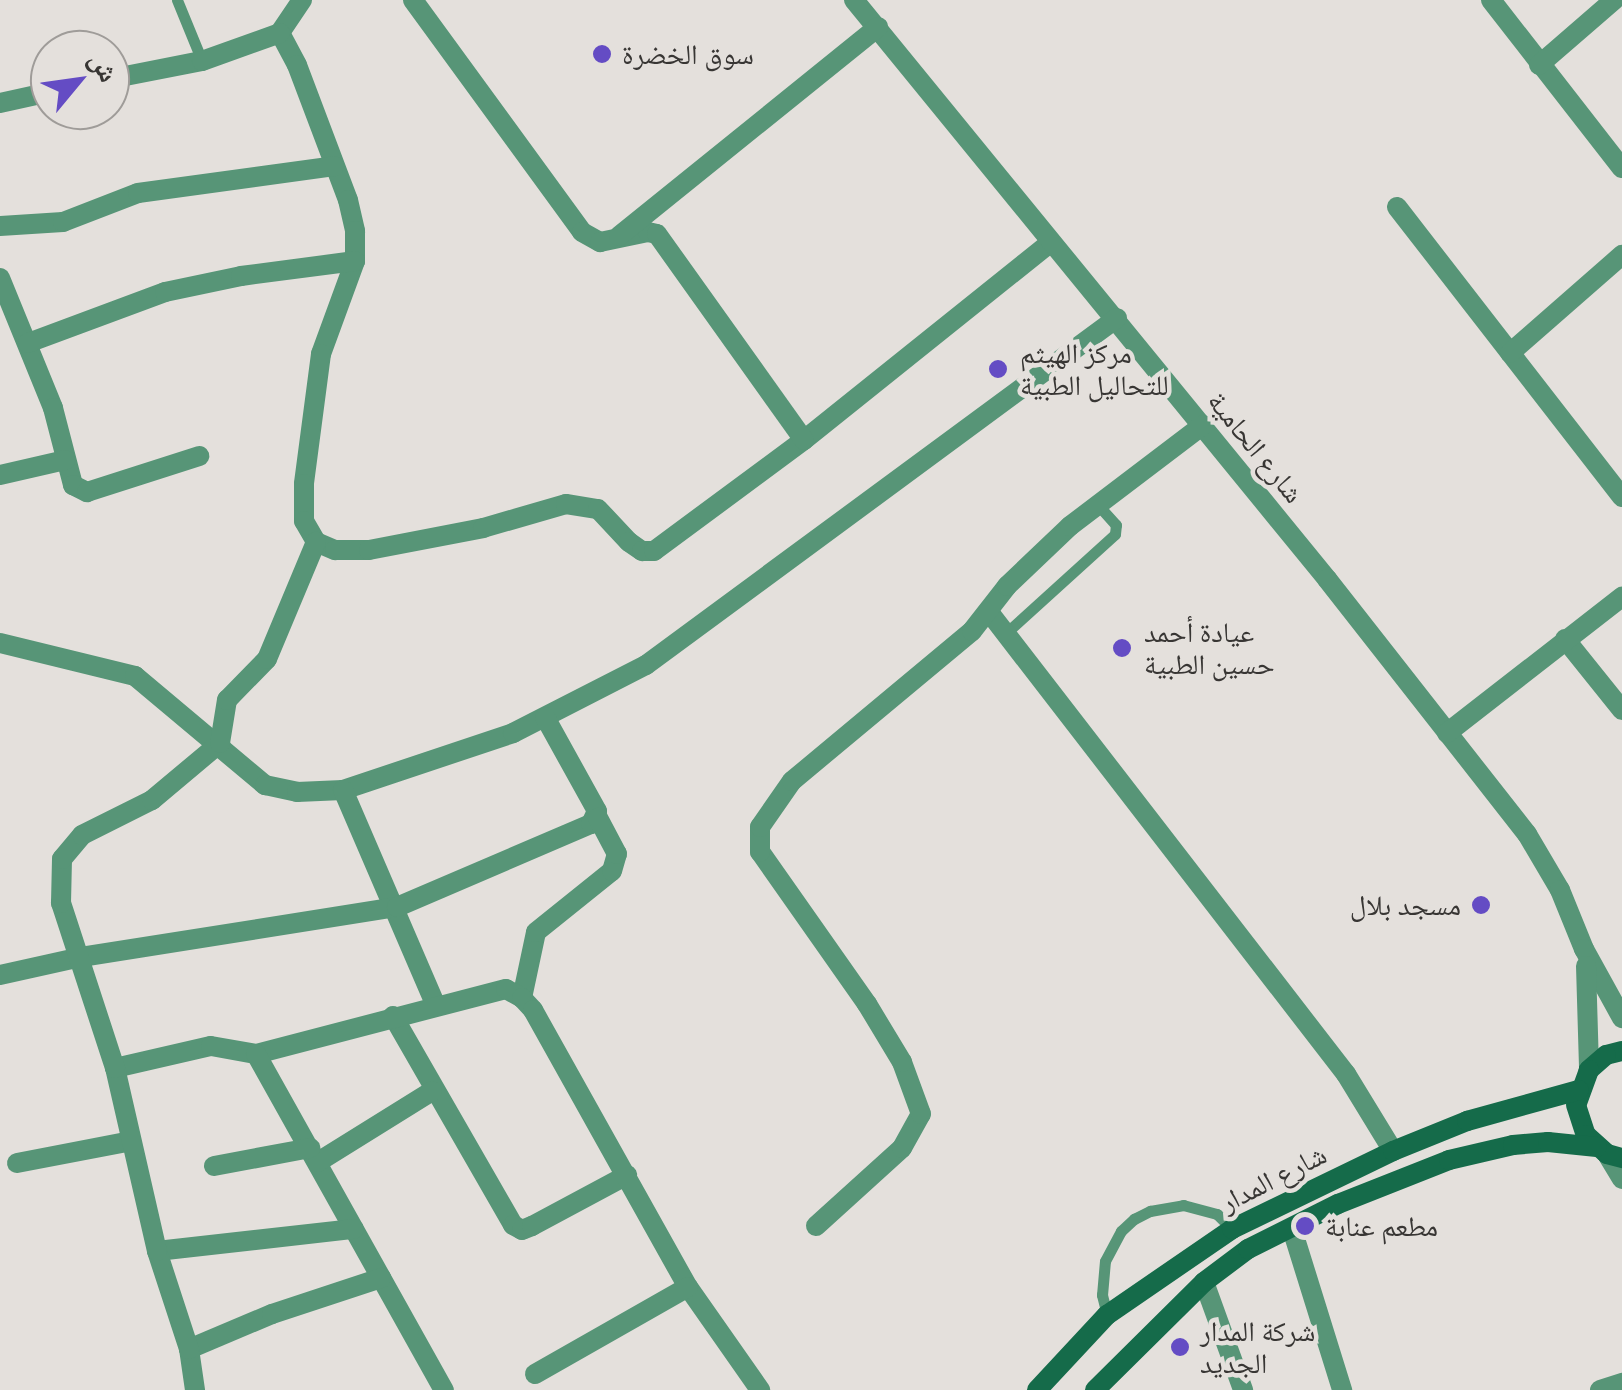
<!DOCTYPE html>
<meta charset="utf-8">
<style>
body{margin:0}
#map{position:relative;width:1622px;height:1390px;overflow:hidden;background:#e4e0dc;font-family:"IBM Plex Serif","Noto Naskh Arabic",serif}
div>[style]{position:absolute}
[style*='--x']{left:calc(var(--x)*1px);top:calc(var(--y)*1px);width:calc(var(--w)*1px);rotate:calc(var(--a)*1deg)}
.lane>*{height:11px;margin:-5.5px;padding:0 5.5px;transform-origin:5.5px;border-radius:5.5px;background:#579577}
.street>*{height:20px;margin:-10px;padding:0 10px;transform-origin:10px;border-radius:10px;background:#579577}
.secondary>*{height:20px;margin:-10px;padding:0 10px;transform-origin:10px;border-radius:10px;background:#156b4a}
.dots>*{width:28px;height:28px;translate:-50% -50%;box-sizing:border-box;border:5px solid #e4e0dc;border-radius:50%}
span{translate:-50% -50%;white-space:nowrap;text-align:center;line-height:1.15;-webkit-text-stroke:9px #e4e0dc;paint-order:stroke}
.poi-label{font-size:28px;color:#383634}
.left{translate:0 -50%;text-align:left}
.right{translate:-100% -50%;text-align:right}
.street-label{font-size:28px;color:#383634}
.north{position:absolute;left:30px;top:30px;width:100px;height:100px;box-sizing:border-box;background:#e4e0dc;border:2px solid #9f9c99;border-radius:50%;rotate:61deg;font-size:28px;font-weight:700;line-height:40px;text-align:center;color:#383634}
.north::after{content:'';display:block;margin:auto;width:35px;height:45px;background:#644cc4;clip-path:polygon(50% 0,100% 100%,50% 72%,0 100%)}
</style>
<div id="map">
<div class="lane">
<i style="--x:177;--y:0;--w:66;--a:67.7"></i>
<i style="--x:1006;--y:633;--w:147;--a:-42.2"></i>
<i style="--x:1115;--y:534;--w:9;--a:-84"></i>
<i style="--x:1116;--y:525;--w:25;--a:-132"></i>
<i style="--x:1107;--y:1315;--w:21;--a:-104"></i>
<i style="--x:1102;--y:1295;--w:34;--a:-85"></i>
<i style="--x:1105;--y:1261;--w:34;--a:-62"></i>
<i style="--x:1121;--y:1231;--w:18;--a:-43"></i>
<i style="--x:1134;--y:1219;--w:18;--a:-27"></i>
<i style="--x:1150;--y:1211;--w:34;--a:-10"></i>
<i style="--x:1183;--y:1205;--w:35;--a:15"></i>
<i style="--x:1217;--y:1214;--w:21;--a:45"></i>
</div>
<div class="street">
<i style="--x:302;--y:0;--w:40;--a:124"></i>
<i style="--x:280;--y:33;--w:36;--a:62"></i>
<i style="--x:297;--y:65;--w:144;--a:69.3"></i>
<i style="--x:348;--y:200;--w:32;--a:77"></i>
<i style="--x:355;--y:231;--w:30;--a:90"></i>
<i style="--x:355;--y:261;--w:99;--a:110.1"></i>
<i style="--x:321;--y:354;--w:131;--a:97.5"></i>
<i style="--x:304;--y:484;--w:37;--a:90"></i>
<i style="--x:304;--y:521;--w:24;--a:60"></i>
<i style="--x:316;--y:542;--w:21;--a:23"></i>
<i style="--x:335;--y:550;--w:34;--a:0"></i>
<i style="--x:369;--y:550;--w:116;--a:-10.9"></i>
<i style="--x:483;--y:528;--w:86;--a:-16.1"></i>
<i style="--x:566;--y:504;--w:32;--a:9"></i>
<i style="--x:598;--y:509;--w:45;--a:46.8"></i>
<i style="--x:629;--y:542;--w:16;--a:35"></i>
<i style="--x:642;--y:551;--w:12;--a:0"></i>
<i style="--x:654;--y:551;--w:187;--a:-36.5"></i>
<i style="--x:804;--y:440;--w:315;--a:-38.7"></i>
<i style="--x:413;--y:0;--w:287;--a:53.9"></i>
<i style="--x:582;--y:232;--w:21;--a:29"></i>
<i style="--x:600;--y:242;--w:49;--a:-11.8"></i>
<i style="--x:648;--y:232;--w:9;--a:13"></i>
<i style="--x:657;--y:234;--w:253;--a:54.5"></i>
<i style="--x:854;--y:0;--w:748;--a:50.75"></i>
<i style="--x:1327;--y:579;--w:324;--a:51.9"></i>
<i style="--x:1527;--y:834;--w:65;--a:59.5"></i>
<i style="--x:1560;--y:890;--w:64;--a:67.9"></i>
<i style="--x:1584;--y:949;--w:79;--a:61.2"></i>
<i style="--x:1491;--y:0;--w:213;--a:52.1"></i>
<i style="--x:1539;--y:65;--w:99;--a:-40.9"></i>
<i style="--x:110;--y:79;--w:94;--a:-11.1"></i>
<i style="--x:202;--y:61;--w:83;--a:-19.7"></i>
<i style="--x:0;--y:103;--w:51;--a:-12.4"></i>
<i style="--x:1397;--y:207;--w:367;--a:52.2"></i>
<i style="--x:0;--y:226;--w:63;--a:-3.6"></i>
<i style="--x:63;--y:222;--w:80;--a:-21.1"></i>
<i style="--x:138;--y:193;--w:198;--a:-7.8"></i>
<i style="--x:619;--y:236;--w:333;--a:-38.9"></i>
<i style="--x:0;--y:278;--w:140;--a:67.8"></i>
<i style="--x:53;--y:408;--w:80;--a:75.4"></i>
<i style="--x:73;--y:485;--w:16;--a:27"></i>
<i style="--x:87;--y:492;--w:118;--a:-17.8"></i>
<i style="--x:28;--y:343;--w:146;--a:-20.4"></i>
<i style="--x:165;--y:292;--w:78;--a:-11.9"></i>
<i style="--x:241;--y:276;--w:115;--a:-7.5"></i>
<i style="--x:1510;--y:353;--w:149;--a:-41.2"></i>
<i style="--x:0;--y:475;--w:67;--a:-13"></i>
<i style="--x:989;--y:612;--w:584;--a:52.31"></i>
<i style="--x:1346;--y:1074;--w:90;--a:58.6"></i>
<i style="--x:1565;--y:639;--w:91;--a:51.2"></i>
<i style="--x:0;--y:643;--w:139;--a:13.7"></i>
<i style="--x:135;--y:676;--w:170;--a:40"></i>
<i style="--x:265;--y:785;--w:33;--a:12"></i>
<i style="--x:297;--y:792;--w:46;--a:-2.5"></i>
<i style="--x:343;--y:790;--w:179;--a:-18.5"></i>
<i style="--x:513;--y:733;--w:149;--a:-27.1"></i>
<i style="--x:646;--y:665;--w:585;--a:-36.38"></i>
<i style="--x:1447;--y:733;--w:222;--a:-37.9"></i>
<i style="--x:343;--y:790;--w:233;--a:66.7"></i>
<i style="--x:1586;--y:966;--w:104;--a:88.3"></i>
<i style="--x:0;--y:975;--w:83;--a:-12.5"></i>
<i style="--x:81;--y:957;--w:320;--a:-9"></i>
<i style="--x:397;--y:907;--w:211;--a:-23.2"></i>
<i style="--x:591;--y:824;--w:14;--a:-65"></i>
<i style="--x:597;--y:811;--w:107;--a:-119"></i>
<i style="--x:522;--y:998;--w:67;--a:-78"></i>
<i style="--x:536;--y:932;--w:97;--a:-38.8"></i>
<i style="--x:612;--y:871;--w:18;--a:-74"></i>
<i style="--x:617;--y:854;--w:41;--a:-117.8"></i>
<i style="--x:393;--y:1016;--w:241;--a:60.1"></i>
<i style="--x:513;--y:1225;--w:10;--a:29"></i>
<i style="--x:522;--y:1230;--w:11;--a:-22"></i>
<i style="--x:532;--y:1226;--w:108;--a:-28.2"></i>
<i style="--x:256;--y:1054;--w:258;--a:-14.6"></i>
<i style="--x:506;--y:989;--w:18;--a:29"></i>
<i style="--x:522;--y:998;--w:16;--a:47"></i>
<i style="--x:533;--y:1010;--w:317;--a:60.8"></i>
<i style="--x:688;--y:1287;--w:126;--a:55"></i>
<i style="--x:115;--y:1068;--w:98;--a:-12.9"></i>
<i style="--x:211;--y:1046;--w:46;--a:10.1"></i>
<i style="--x:256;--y:1054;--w:385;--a:60.8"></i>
<i style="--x:1607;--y:1154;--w:29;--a:59"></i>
<i style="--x:318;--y:1162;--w:134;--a:-31.9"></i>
<i style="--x:17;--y:1163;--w:116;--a:-10.9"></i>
<i style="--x:214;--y:1166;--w:98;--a:-10.6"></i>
<i style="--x:816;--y:1226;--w:116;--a:-42.2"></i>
<i style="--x:902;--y:1148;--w:39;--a:-61"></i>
<i style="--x:921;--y:1114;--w:55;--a:-110.1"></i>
<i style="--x:902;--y:1062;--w:68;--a:-121.1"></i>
<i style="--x:867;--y:1004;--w:186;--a:-125.1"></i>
<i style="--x:760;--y:852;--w:25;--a:-90"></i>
<i style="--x:760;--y:827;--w:56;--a:-55.2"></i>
<i style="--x:792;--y:781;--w:234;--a:-39.8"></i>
<i style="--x:972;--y:631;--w:57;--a:-52.1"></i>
<i style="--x:1007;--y:586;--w:87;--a:-43.6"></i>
<i style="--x:1070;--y:526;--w:167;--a:-37.2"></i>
<i style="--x:1292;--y:1229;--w:169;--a:72.7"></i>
<i style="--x:157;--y:1251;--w:198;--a:-6.4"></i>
<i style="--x:1204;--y:1282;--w:115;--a:70.1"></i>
<i style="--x:189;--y:1349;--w:90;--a:-22.9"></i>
<i style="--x:272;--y:1314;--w:115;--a:-18.3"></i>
<i style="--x:535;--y:1374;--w:176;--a:-29.6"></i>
<i style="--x:195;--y:1390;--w:41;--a:-98.3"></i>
<i style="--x:189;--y:1349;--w:103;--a:-108.1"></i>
<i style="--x:157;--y:1251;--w:188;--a:-102.9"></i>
<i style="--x:115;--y:1068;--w:174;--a:-108.1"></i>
<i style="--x:61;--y:903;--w:44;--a:-88.7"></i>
<i style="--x:62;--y:859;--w:31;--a:-50"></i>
<i style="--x:82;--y:835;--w:78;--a:-26.6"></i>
<i style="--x:152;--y:800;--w:89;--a:-40"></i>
<i style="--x:220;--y:743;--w:44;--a:-80.8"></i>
<i style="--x:227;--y:700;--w:57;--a:-45.7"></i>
<i style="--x:267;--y:659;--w:127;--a:-67.3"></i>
<i style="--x:1600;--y:1390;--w:23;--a:-18"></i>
</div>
<div class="secondary">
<i style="--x:1622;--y:1051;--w:16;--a:166"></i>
<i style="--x:1606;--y:1055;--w:23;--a:139"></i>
<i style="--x:1589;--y:1070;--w:37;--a:110"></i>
<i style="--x:1576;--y:1105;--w:32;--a:72"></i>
<i style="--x:1586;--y:1135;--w:28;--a:42"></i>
<i style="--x:1607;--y:1154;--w:16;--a:15"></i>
<i style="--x:1037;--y:1390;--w:103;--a:-47"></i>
<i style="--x:1107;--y:1315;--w:152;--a:-34.5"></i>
<i style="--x:1232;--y:1229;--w:179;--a:-25.8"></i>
<i style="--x:1393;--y:1151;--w:80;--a:-22.1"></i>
<i style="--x:1467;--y:1121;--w:116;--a:-15.5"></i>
<i style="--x:1095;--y:1390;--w:153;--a:-44.7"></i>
<i style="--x:1204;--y:1282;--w:55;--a:-36.9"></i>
<i style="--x:1248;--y:1249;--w:101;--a:-26.6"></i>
<i style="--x:1338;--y:1204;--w:119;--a:-21.6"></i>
<i style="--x:1449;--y:1160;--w:66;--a:-13.2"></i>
<i style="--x:1513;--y:1145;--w:35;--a:-5"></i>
<i style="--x:1548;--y:1142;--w:49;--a:5.8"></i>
</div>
<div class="dots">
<i style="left:602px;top:54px;background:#644cc4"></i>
<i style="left:998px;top:369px;background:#644cc4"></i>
<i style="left:1122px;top:648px;background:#644cc4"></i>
<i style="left:1481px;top:905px;background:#644cc4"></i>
<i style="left:1305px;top:1226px;background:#644cc4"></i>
<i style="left:1180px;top:1347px;background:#644cc4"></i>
</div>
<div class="poi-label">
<span class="left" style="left:622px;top:54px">سوق الخضرة</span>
<span class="left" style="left:1020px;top:369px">مركز الهيثم<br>للتحاليل الطبية</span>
<span class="left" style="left:1144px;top:648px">عيادة أحمد<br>حسين الطبية</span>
<span class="right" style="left:1461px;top:905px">مسجد بلال</span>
<span class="left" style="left:1325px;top:1226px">مطعم عنابة</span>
<span class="left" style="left:1200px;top:1347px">شركة المدار<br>الجديد</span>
</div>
<div class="street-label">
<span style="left:1256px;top:447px;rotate:51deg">شارع الحامية</span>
<span style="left:1273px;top:1178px;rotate:-27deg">شارع المدار</span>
</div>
<div class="north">ش</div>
</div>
